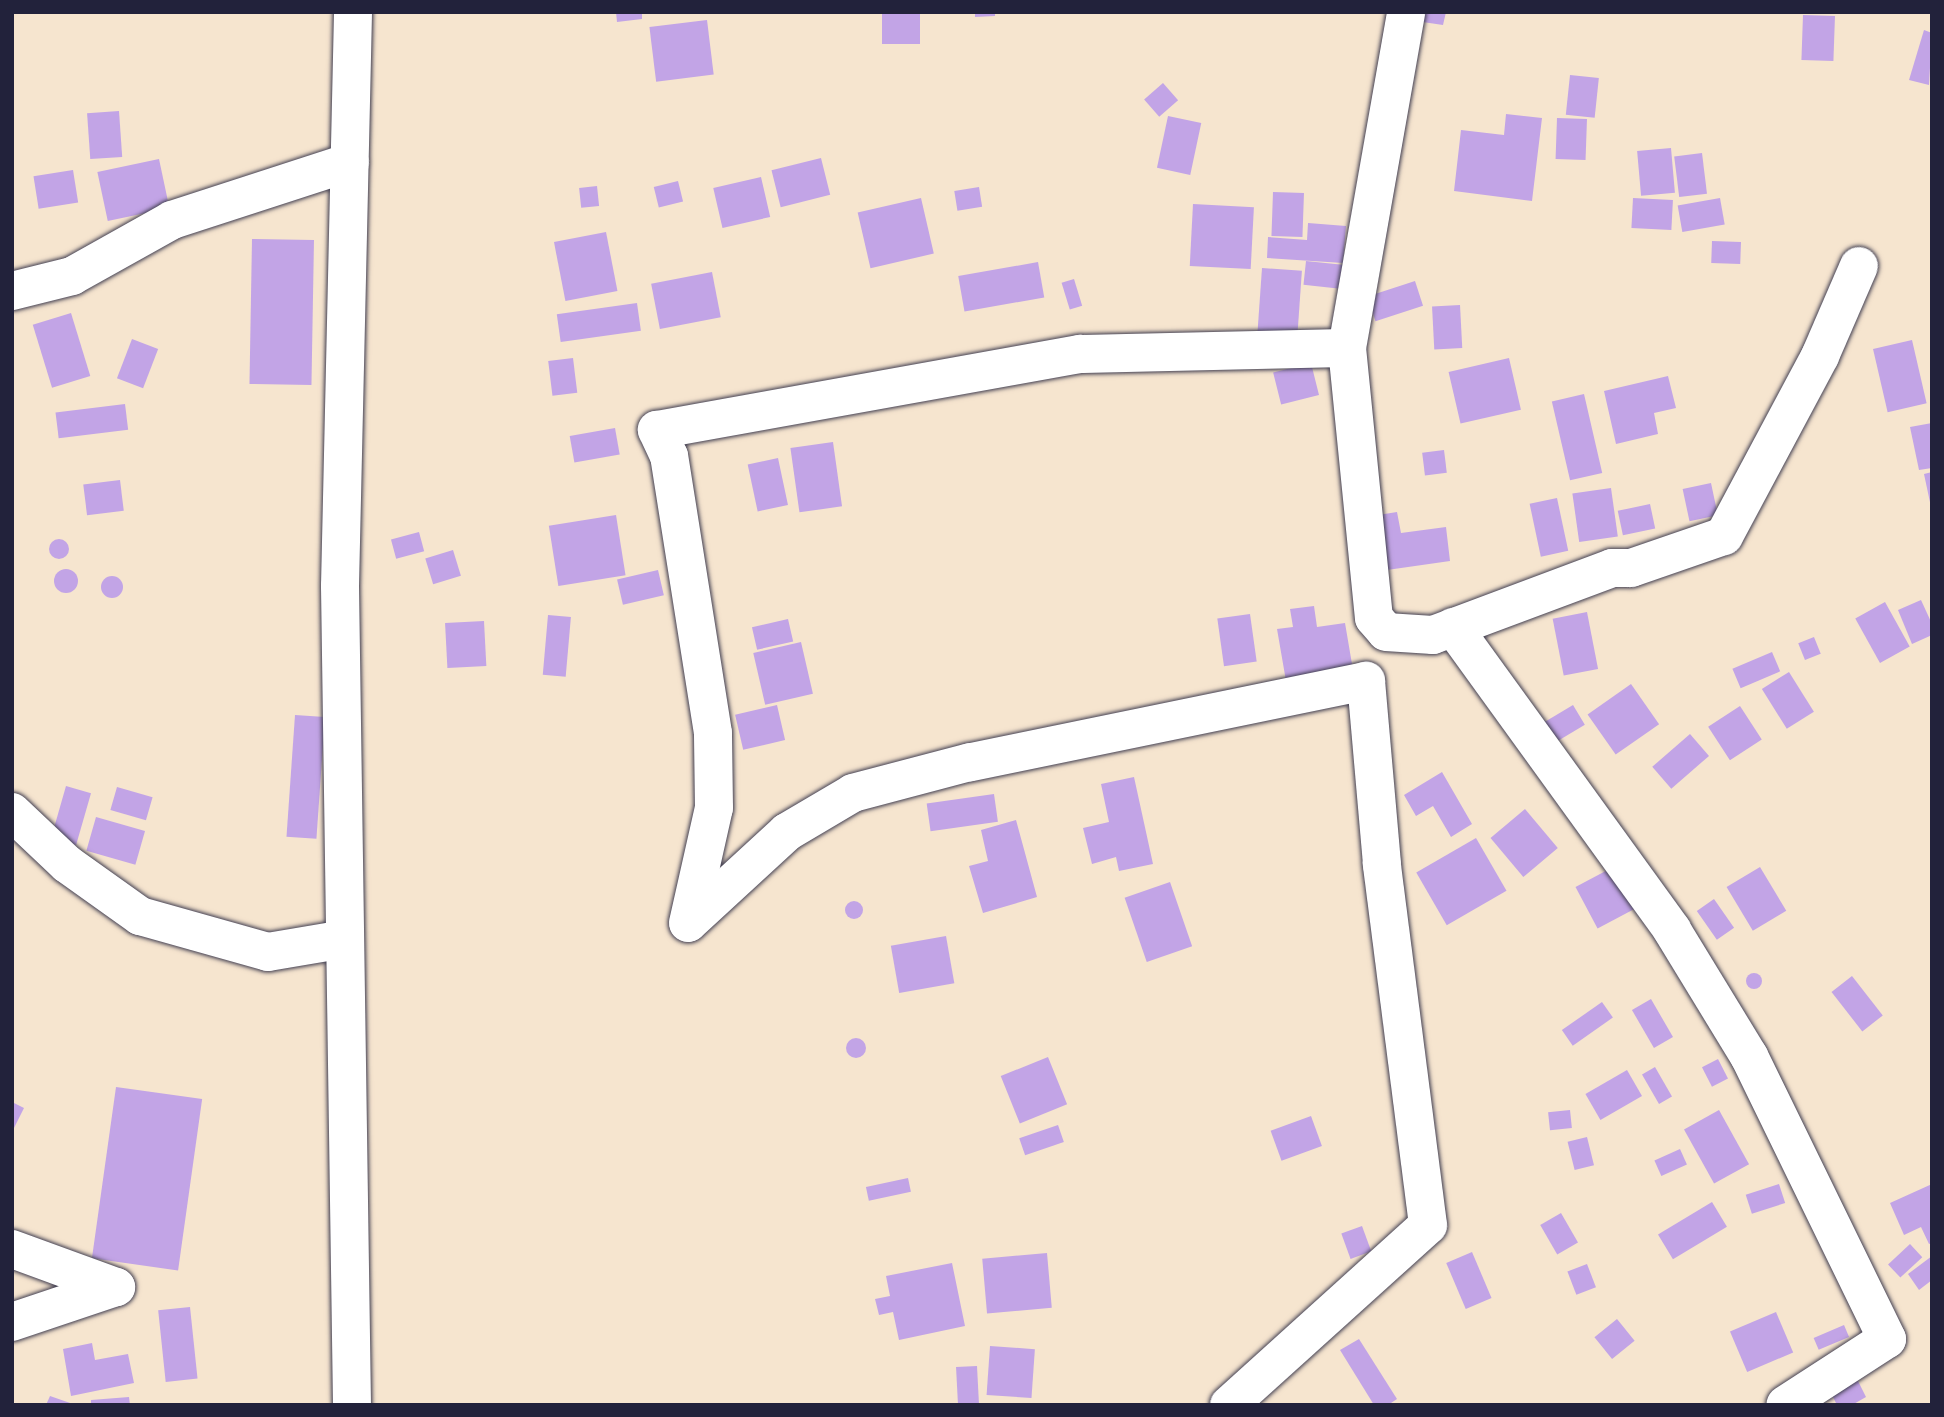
<!DOCTYPE html>
<style>
body{margin:0}
#map{position:relative;width:1944px;height:1417px;overflow:hidden;background:#f6e5cf;font-family:Itim,sans-serif}
div>[style]{position:absolute}
[style*='--x']{left:calc(var(--x)*1px);top:calc(var(--y)*1px);width:calc(var(--w)*1px);rotate:calc(var(--a)*1deg)}
.building>*{inset:0;background:#c2a4e6;transform-origin:0 0}
.round{border-radius:50%}
.roads{filter:drop-shadow(0 0 2px #423f51) drop-shadow(0 0 2px #423f51)}
.minor>*{height:38px;margin:-19px;padding:0 19px;transform-origin:19px;border-radius:19px;background:#fff}
span{translate:-50% -50%;white-space:nowrap;text-align:center;line-height:1.15;-webkit-text-stroke:5px #fff;paint-order:stroke}
.frame{position:absolute;inset:0;border:14px solid #22223b;pointer-events:none}
</style>
<div id="map">
<div class="building">
<i style="clip-path:polygon(616px 12px,642px 12px,642px 19px,617px 22px)"></i>
<i style="left:882px;top:12px;width:38px;height:32px"></i>
<i style="clip-path:polygon(975px 12px,995px 12px,995px 16px,975px 17px)"></i>
<i style="clip-path:polygon(1417px 12px,1446px 12px,1443px 25px,1416px 21px)"></i>
<i style="left:1803px;top:15px;width:32px;height:45px;rotate:2deg"></i>
<i style="left:707px;top:20px;width:55px;height:58px;rotate:83deg"></i>
<i style="clip-path:polygon(1924px 30px,1932px 33px,1929px 85px,1909px 80px)"></i>
<i style="left:1570px;top:75px;width:29px;height:40px;rotate:6deg"></i>
<i style="left:1163px;top:83px;width:23px;height:25px;rotate:49deg"></i>
<i style="left:119px;top:111px;width:46px;height:32px;rotate:86deg"></i>
<i style="clip-path:polygon(1506px 114px,1542px 118px,1532px 201px,1454px 191px,1461px 130px,1504px 135px)"></i>
<i style="left:1168px;top:116px;width:34px;height:53px;rotate:12deg"></i>
<i style="left:1557px;top:118px;width:30px;height:41px;rotate:2deg"></i>
<i style="left:1671px;top:148px;width:45px;height:34px;rotate:85deg"></i>
<i style="left:1702px;top:153px;width:41px;height:28px;rotate:83deg"></i>
<i style="left:821px;top:158px;width:38px;height:51px;rotate:76deg"></i>
<i style="left:159px;top:159px;width:50px;height:63px;rotate:78deg"></i>
<i style="left:73px;top:170px;width:33px;height:40px;rotate:81deg"></i>
<i style="left:761px;top:177px;width:41px;height:49px;rotate:77deg"></i>
<i style="left:678px;top:181px;width:21px;height:25px;rotate:76deg"></i>
<i style="left:597px;top:186px;width:20px;height:18px;rotate:84deg"></i>
<i style="left:979px;top:187px;width:20px;height:25px;rotate:81deg"></i>
<i style="left:1273px;top:192px;width:31px;height:44px;rotate:2deg"></i>
<i style="left:921px;top:198px;width:57px;height:65px;rotate:77deg"></i>
<i style="left:1633px;top:198px;width:40px;height:30px;rotate:3deg"></i>
<i style="left:1720px;top:198px;width:27px;height:43px;rotate:80deg"></i>
<i style="left:1193px;top:204px;width:61px;height:62px;rotate:3deg"></i>
<i style="clip-path:polygon(1308px 223px,1346px 226px,1343px 263px,1267px 258px,1268px 237px,1307px 240px)"></i>
<i style="left:606px;top:232px;width:60px;height:53px;rotate:79deg"></i>
<i style="left:252px;top:239px;width:62px;height:145px;rotate:1deg"></i>
<i style="left:1712px;top:241px;width:29px;height:22px;rotate:2deg"></i>
<i style="left:1306px;top:261px;width:39px;height:24px;rotate:6deg"></i>
<i style="left:1038px;top:262px;width:36px;height:81px;rotate:80deg"></i>
<i style="left:1262px;top:268px;width:40px;height:67px;rotate:4deg"></i>
<i style="left:712px;top:272px;width:46px;height:62px;rotate:79deg"></i>
<i style="left:1074px;top:279px;width:28px;height:13px;rotate:73deg"></i>
<i style="left:1415px;top:281px;width:26px;height:50px;rotate:72deg"></i>
<i style="left:637px;top:303px;width:28px;height:81px;rotate:82deg"></i>
<i style="left:1460px;top:305px;width:43px;height:28px;rotate:87deg"></i>
<i style="left:71px;top:313px;width:66px;height:40px;rotate:73deg"></i>
<i style="left:132px;top:339px;width:28px;height:42px;rotate:21deg"></i>
<i style="left:1912px;top:340px;width:65px;height:40px;rotate:77deg"></i>
<i style="left:573px;top:358px;width:35px;height:25px;rotate:83deg"></i>
<i style="left:1509px;top:358px;width:53px;height:62px;rotate:77deg"></i>
<i style="left:1311px;top:363px;width:33px;height:39px;rotate:76deg"></i>
<i style="clip-path:polygon(1668px 376px,1676px 408px,1654px 413px,1658px 434px,1616px 444px,1604px 391px)"></i>
<i style="left:1584px;top:394px;width:81px;height:33px;rotate:77deg"></i>
<i style="left:125px;top:404px;width:26px;height:70px;rotate:83deg"></i>
<i style="clip-path:polygon(1932px 423px,1932px 468px,1919px 470px,1910px 427px)"></i>
<i style="left:615px;top:428px;width:27px;height:46px;rotate:80deg"></i>
<i style="left:833px;top:442px;width:65px;height:43px;rotate:82deg"></i>
<i style="left:1444px;top:450px;width:23px;height:22px;rotate:83deg"></i>
<i style="left:778px;top:458px;width:48px;height:31px;rotate:78deg"></i>
<i style="clip-path:polygon(1932px 472px,1932px 507px,1931px 507px,1924px 474px)"></i>
<i style="left:120px;top:480px;width:31px;height:37px;rotate:83deg"></i>
<i style="left:1711px;top:483px;width:33px;height:29px;rotate:78deg"></i>
<i style="left:1611px;top:488px;width:49px;height:39px;rotate:82deg"></i>
<i style="left:1557px;top:498px;width:54px;height:28px;rotate:78deg"></i>
<i style="left:1650px;top:504px;width:25px;height:33px;rotate:78deg"></i>
<i style="clip-path:polygon(1397px 512px,1401px 533px,1446px 527px,1450px 561px,1380px 571px,1372px 516px)"></i>
<i style="left:616px;top:515px;width:61px;height:68px;rotate:81deg"></i>
<i style="left:419px;top:532px;width:20px;height:29px;rotate:75deg"></i>
<i class="round" style="left:49px;top:539px;width:20px;height:20px"></i>
<i style="left:453px;top:550px;width:27px;height:29px;rotate:73deg"></i>
<i class="round" style="left:54px;top:569px;width:24px;height:24px"></i>
<i style="left:658px;top:570px;width:26px;height:42px;rotate:77deg"></i>
<i class="round" style="left:101px;top:576px;width:22px;height:22px"></i>
<i style="clip-path:polygon(1921px 600px,1932px 624px,1932px 635px,1912px 644px,1898px 610px)"></i>
<i style="left:1885px;top:602px;width:51px;height:34px;rotate:61deg"></i>
<i style="clip-path:polygon(1314px 606px,1317px 627px,1345px 623px,1353px 670px,1286px 681px,1277px 629px,1293px 627px,1290px 609px)"></i>
<i style="left:1587px;top:612px;width:58px;height:35px;rotate:79deg"></i>
<i style="left:1250px;top:614px;width:48px;height:33px;rotate:82deg"></i>
<i style="left:548px;top:615px;width:23px;height:60px;rotate:5deg"></i>
<i style="left:788px;top:619px;width:23px;height:37px;rotate:77deg"></i>
<i style="left:484px;top:621px;width:45px;height:39px;rotate:87deg"></i>
<i style="left:1814px;top:637px;width:18px;height:17px;rotate:68deg"></i>
<i style="left:801px;top:642px;width:53px;height:49px;rotate:77deg"></i>
<i style="left:1772px;top:652px;width:21px;height:43px;rotate:67deg"></i>
<i style="left:1789px;top:672px;width:47px;height:32px;rotate:58deg"></i>
<i style="left:1631px;top:684px;width:49px;height:53px;rotate:55deg"></i>
<i style="left:777px;top:705px;width:36px;height:43px;rotate:77deg"></i>
<i style="left:1573px;top:705px;width:23px;height:39px;rotate:59deg"></i>
<i style="left:1740px;top:706px;width:40px;height:38px;rotate:57deg"></i>
<i style="left:295px;top:715px;width:30px;height:122px;rotate:4deg"></i>
<i style="left:1690px;top:734px;width:29px;height:50px;rotate:49deg"></i>
<i style="clip-path:polygon(1442px 772px,1472px 824px,1451px 837px,1433px 806px,1416px 816px,1404px 795px)"></i>
<i style="clip-path:polygon(1134px 777px,1153px 864px,1119px 871px,1116px 857px,1092px 864px,1083px 828px,1109px 822px,1101px 784px)"></i>
<i style="left:66px;top:786px;width:26px;height:54px;rotate:16deg"></i>
<i style="left:117px;top:787px;width:37px;height:24px;rotate:16deg"></i>
<i style="left:994px;top:794px;width:28px;height:68px;rotate:82deg"></i>
<i style="left:1525px;top:809px;width:51px;height:45px;rotate:50deg"></i>
<i style="left:96px;top:817px;width:51px;height:35px;rotate:16deg"></i>
<i style="clip-path:polygon(1016px 820px,1037px 897px,983px 913px,969px 866px,988px 861px,981px 830px)"></i>
<i style="left:1476px;top:838px;width:61px;height:69px;rotate:60deg"></i>
<i style="left:1617px;top:865px;width:47px;height:47px;rotate:62deg"></i>
<i style="left:1760px;top:867px;width:51px;height:39px;rotate:59deg"></i>
<i style="left:1170px;top:882px;width:68px;height:48px;rotate:71deg"></i>
<i style="left:1714px;top:899px;width:35px;height:21px;rotate:55deg"></i>
<i class="round" style="left:845px;top:901px;width:18px;height:18px"></i>
<i style="left:946px;top:936px;width:48px;height:56px;rotate:80deg"></i>
<i class="round" style="left:1746px;top:973px;width:16px;height:16px"></i>
<i style="left:1852px;top:976px;width:50px;height:26px;rotate:52deg"></i>
<i style="left:1651px;top:999px;width:44px;height:22px;rotate:60deg"></i>
<i style="left:1602px;top:1002px;width:19px;height:49px;rotate:55deg"></i>
<i class="round" style="left:846px;top:1038px;width:20px;height:20px"></i>
<i style="left:1048px;top:1057px;width:51px;height:51px;rotate:68deg"></i>
<i style="left:1718px;top:1059px;width:22px;height:18px;rotate:63deg"></i>
<i style="left:1655px;top:1067px;width:34px;height:15px;rotate:60deg"></i>
<i style="left:1627px;top:1070px;width:30px;height:48px;rotate:60deg"></i>
<i style="left:116px;top:1087px;width:87px;height:173px;rotate:8deg"></i>
<i style="clip-path:polygon(12px 1102px,24px 1108px,12px 1132px)"></i>
<i style="left:1570px;top:1110px;width:18px;height:22px;rotate:84deg"></i>
<i style="left:1719px;top:1110px;width:62px;height:40px;rotate:61deg"></i>
<i style="left:1311px;top:1116px;width:32px;height:43px;rotate:70deg"></i>
<i style="left:1058px;top:1125px;width:18px;height:41px;rotate:71deg"></i>
<i style="left:1587px;top:1137px;width:29px;height:20px;rotate:76deg"></i>
<i style="left:1680px;top:1149px;width:17px;height:28px;rotate:66deg"></i>
<i style="left:908px;top:1178px;width:14px;height:43px;rotate:78deg"></i>
<i style="left:1779px;top:1184px;width:20px;height:35px;rotate:72deg"></i>
<i style="clip-path:polygon(1932px 1184px,1932px 1243px,1929px 1244px,1921px 1227px,1904px 1235px,1890px 1203px)"></i>
<i style="left:1712px;top:1202px;width:29px;height:63px;rotate:59deg"></i>
<i style="left:1561px;top:1213px;width:34px;height:24px;rotate:60deg"></i>
<i style="left:1362px;top:1226px;width:27px;height:22px;rotate:70deg"></i>
<i style="left:1910px;top:1244px;width:18px;height:30px;rotate:47deg"></i>
<i style="left:1472px;top:1252px;width:50px;height:28px;rotate:67deg"></i>
<i style="left:1047px;top:1253px;width:55px;height:65px;rotate:85deg"></i>
<i style="clip-path:polygon(1932px 1256px,1932px 1280px,1919px 1290px,1908px 1274px)"></i>
<i style="clip-path:polygon(952px 1263px,965px 1326px,899px 1340px,893px 1312px,879px 1315px,875px 1299px,890px 1296px,886px 1276px)"></i>
<i style="left:1587px;top:1264px;width:25px;height:21px;rotate:69deg"></i>
<i style="left:190px;top:1307px;width:72px;height:32px;rotate:84deg"></i>
<i style="left:1776px;top:1312px;width:44px;height:50px;rotate:67deg"></i>
<i style="left:1617px;top:1319px;width:28px;height:29px;rotate:51deg"></i>
<i style="left:1844px;top:1325px;width:13px;height:33px;rotate:67deg"></i>
<i style="clip-path:polygon(1359px 1339px,1397px 1399px,1388px 1405px,1374px 1405px,1340px 1350px)"></i>
<i style="clip-path:polygon(92px 1343px,95px 1360px,128px 1354px,134px 1383px,71px 1396px,63px 1349px)"></i>
<i style="left:990px;top:1346px;width:45px;height:49px;rotate:4deg"></i>
<i style="left:977px;top:1366px;width:39px;height:21px;rotate:87deg"></i>
<i style="clip-path:polygon(1857px 1379px,1866px 1397px,1852px 1405px,1837px 1405px,1831px 1393px)"></i>
<i style="clip-path:polygon(50px 1396px,73px 1404px,73px 1405px,46px 1405px)"></i>
<i style="clip-path:polygon(129px 1397px,130px 1405px,91px 1405px,91px 1400px)"></i>
</div>
<div class="roads">
<div class="minor">
<i style="--x:12;--y:291;--w:62;--a:-14"></i>
<i style="--x:72;--y:276;--w:115;--a:-29.2"></i>
<i style="--x:172;--y:220;--w:187;--a:-18"></i>
<i style="--x:1347;--y:348;--w:341;--a:-80"></i>
<i style="--x:1453;--y:627;--w:374;--a:54.1"></i>
<i style="--x:1672;--y:930;--w:148;--a:58.6"></i>
<i style="--x:1749;--y:1056;--w:315;--a:64"></i>
<i style="--x:1887;--y:1339;--w:121;--a:147.1"></i>
<i style="--x:12;--y:812;--w:76;--a:43.4"></i>
<i style="--x:67;--y:864;--w:90;--a:35.5"></i>
<i style="--x:140;--y:916;--w:133;--a:15.7"></i>
<i style="--x:268;--y:952;--w:78;--a:-9.6"></i>
<i style="--x:12;--y:1249;--w:111;--a:20.1"></i>
<i style="--x:116;--y:1287;--w:110;--a:161.4"></i>
<i style="--x:352;--y:1405;--w:819;--a:-90.84"></i>
<i style="--x:340;--y:586;--w:574;--a:-88.7"></i>
<i style="--x:1229;--y:1405;--w:268;--a:-42.1"></i>
<i style="--x:1428;--y:1225;--w:364;--a:-97.3"></i>
<i style="--x:1382;--y:864;--w:184;--a:-95"></i>
<i style="--x:1366;--y:681;--w:404;--a:168.4"></i>
<i style="--x:970;--y:762;--w:121;--a:165.2"></i>
<i style="--x:853;--y:793;--w:77;--a:149.4"></i>
<i style="--x:787;--y:832;--w:134;--a:137.4"></i>
<i style="--x:688;--y:923;--w:118;--a:-77.3"></i>
<i style="--x:714;--y:808;--w:75;--a:-90.8"></i>
<i style="--x:713;--y:733;--w:280;--a:-99"></i>
<i style="--x:669;--y:456;--w:29;--a:-115"></i>
<i style="--x:657;--y:430;--w:430;--a:-10.2"></i>
<i style="--x:1080;--y:354;--w:267;--a:-1.3"></i>
<i style="--x:1347;--y:348;--w:271;--a:84.3"></i>
<i style="--x:1374;--y:618;--w:18;--a:49"></i>
<i style="--x:1386;--y:632;--w:47;--a:3.7"></i>
<i style="--x:1433;--y:635;--w:191;--a:-20.5"></i>
<i style="--x:1612;--y:568;--w:19;--a:0"></i>
<i style="--x:1631;--y:568;--w:98;--a:-19"></i>
<i style="--x:1724;--y:536;--w:204;--a:-61.9"></i>
<i style="--x:1820;--y:356;--w:98;--a:-66.6"></i>
</div>
</div>
<div class="frame"></div>
</div>
